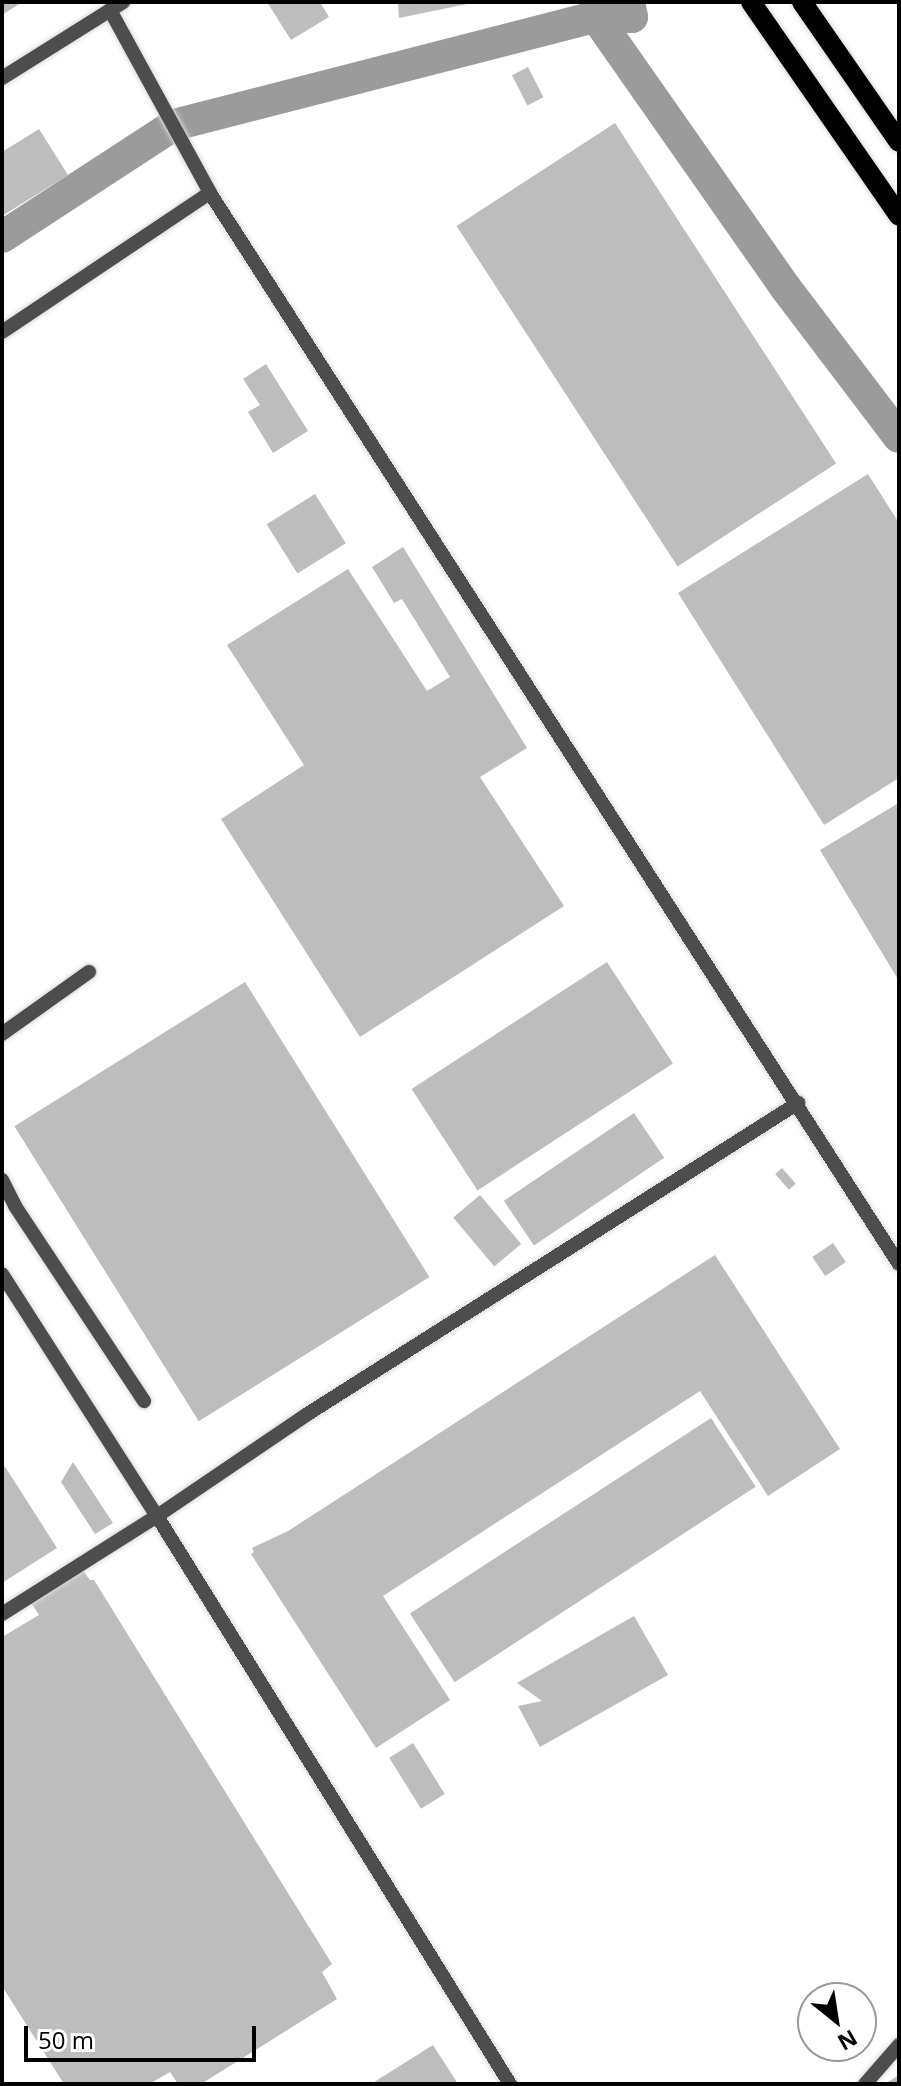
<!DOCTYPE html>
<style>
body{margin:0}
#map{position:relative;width:901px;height:2086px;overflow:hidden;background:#fff;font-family:"Open Sans",sans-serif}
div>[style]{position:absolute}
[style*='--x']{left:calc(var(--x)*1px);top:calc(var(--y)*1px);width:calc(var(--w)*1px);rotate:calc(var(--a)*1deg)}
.canal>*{height:32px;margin:-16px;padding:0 16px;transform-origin:16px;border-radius:16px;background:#9b9b9b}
.building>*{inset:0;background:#bdbdbd;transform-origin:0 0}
.roads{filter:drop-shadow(0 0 2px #dbdbdb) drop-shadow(0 0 2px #dbdbdb)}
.minor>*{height:14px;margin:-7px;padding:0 7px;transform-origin:7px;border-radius:7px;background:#4d4d4d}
.major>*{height:20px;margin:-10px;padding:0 10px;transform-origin:10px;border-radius:10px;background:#000}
span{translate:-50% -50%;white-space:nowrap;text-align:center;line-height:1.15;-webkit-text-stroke:6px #fff;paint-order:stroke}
.frame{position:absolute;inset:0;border:4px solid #000;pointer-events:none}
.north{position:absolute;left:797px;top:1982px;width:80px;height:80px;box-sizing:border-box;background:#fff;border:2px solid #999;border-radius:50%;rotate:150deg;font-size:22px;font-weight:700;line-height:32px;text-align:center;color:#000}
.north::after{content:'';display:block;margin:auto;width:28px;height:36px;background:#000;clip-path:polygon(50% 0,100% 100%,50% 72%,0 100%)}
.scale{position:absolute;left:24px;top:2026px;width:232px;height:36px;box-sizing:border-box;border:4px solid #000;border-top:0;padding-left:10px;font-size:24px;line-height:28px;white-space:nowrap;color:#000;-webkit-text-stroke:6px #fff;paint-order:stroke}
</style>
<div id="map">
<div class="canal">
<i style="--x:596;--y:17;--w:330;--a:55"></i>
<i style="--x:785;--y:287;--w:188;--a:52.8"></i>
<i style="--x:2;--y:237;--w:205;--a:-33.1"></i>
<i style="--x:174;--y:125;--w:436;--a:-14.4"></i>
<i style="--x:596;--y:17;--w:36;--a:0"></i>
<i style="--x:632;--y:17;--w:15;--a:-101"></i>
</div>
<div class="building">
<i style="clip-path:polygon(2px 2px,22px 2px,2px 15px)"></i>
<i style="clip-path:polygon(267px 2px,320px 2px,329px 17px,291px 40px)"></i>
<i style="clip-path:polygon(398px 2px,472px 2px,472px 3px,399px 18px)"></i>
<i style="left:528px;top:67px;width:34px;height:18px;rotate:63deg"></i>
<i style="left:615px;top:123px;width:406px;height:189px;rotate:57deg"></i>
<i style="clip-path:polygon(39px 129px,68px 175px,2px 216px,2px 152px)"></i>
<i style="clip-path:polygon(266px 364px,308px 431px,273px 453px,248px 412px,260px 405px,243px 379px)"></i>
<i style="clip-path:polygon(868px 474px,899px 523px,899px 778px,824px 825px,678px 593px)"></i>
<i style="left:315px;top:494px;width:58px;height:57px;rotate:58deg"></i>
<i style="clip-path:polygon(403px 547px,527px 748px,480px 777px,564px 906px,360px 1037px,221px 819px,304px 765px,227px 645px,348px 569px,427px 691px,450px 677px,402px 599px,394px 603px,372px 567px)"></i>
<i style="clip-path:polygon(897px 804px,899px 808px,899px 981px,820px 850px)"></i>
<i style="left:607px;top:962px;width:121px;height:233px;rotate:57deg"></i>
<i style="left:245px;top:982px;width:348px;height:272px;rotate:58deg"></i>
<i style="left:634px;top:1113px;width:54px;height:157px;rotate:56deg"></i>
<i style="left:782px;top:1168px;width:21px;height:9px;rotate:49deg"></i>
<i style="left:480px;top:1195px;width:64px;height:35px;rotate:50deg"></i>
<i style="left:833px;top:1243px;width:23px;height:25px;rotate:56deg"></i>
<i style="clip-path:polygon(715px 1255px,840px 1449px,768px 1496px,700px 1391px,383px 1596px,450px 1700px,376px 1748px,251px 1554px,254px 1552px,252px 1548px,288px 1531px)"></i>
<i style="left:711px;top:1418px;width:82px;height:359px;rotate:57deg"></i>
<i style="clip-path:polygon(2px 1462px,57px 1548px,2px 1583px)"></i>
<i style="clip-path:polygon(73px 1462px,113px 1523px,95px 1534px,61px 1482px)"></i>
<i style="clip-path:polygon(81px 1568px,90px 1580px,94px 1580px,332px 1964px,322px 1972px,337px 1999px,201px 2084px,178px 2084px,170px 2072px,149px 2084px,64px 2084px,2px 1986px,2px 1637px,39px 1615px,30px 1601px)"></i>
<i style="clip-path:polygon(634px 1616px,668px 1675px,540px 1747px,518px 1706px,542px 1701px,517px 1683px)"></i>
<i style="left:413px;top:1743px;width:60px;height:28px;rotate:58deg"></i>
<i style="clip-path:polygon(433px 2045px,458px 2084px,371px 2084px)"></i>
<i style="clip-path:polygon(899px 2075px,899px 2084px,885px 2084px)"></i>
</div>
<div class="roads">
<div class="minor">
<i style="--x:110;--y:10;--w:209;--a:61.3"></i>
<i style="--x:210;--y:193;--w:1273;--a:57.25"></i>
<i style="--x:2;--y:78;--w:143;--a:-32.1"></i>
<i style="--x:2;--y:332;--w:250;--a:-33.8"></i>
<i style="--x:2;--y:1034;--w:107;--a:-35.5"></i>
<i style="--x:2;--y:1180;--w:29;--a:63"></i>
<i style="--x:15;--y:1206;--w:234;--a:56.5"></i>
<i style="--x:2;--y:1274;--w:287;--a:57.4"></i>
<i style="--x:157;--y:1516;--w:669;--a:58.14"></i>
<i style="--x:2;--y:1614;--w:183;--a:-32.3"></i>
<i style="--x:157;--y:1516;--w:180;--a:-34.1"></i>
<i style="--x:306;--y:1415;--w:583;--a:-32.38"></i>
<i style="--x:865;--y:2084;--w:52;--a:-48.9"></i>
</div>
<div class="major">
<i style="--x:751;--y:2;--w:260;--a:55.3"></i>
<i style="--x:802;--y:2;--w:170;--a:55.3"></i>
</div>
</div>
<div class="frame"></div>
<div class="north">N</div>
<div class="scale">50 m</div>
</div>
